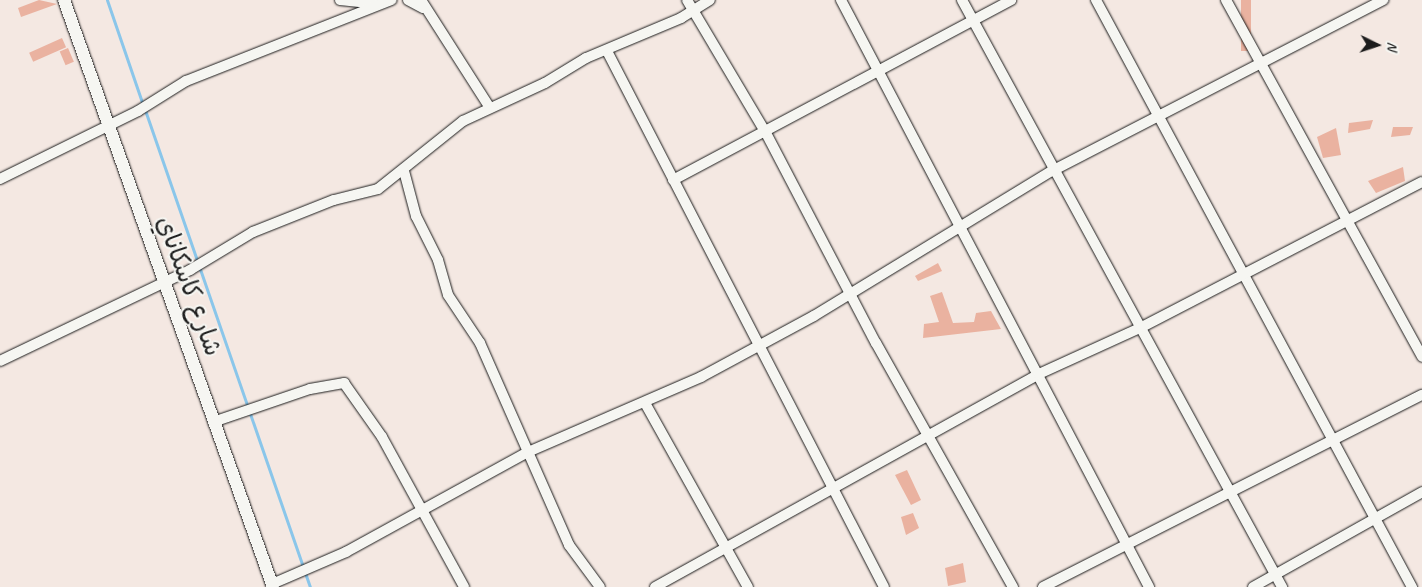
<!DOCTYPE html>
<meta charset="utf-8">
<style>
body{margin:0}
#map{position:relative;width:1422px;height:587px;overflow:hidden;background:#f4e8e2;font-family:Caveat,"Playpen Sans Arabic",sans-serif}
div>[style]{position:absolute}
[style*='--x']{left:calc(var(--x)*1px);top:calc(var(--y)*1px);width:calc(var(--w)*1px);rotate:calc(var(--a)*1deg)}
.stream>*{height:3px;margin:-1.5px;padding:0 1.5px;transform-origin:1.5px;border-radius:1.5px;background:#8ac6ea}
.building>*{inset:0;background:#eab2a0;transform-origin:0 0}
.roads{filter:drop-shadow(0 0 1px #1c1c1c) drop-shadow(0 0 1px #1c1c1c)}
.minor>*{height:10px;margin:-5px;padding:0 5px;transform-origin:5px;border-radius:5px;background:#f6f6f2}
.tertiary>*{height:12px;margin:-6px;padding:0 6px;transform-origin:6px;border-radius:6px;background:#f6f6f2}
span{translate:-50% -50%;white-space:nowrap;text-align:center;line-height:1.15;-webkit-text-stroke:4px #f6f6f2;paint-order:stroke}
.street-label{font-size:25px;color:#1c1c1c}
.north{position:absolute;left:1352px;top:20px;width:50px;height:50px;-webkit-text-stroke:4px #f6f6f2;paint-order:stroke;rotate:94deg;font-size:14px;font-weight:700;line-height:20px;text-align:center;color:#1c1c1c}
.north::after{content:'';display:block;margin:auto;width:18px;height:22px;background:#1c1c1c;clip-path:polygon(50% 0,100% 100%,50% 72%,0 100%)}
</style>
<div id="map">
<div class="stream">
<i style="--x:107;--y:0;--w:111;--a:71.1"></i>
<i style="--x:145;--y:110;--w:505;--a:70.92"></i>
</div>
<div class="building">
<i style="clip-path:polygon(39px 0,57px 4px,21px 17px,18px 8px)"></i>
<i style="left:1241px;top:0;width:10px;height:51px"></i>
<i style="left:62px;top:38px;width:10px;height:36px;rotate:66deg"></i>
<i style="left:68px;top:48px;width:15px;height:9px;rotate:67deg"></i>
<i style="clip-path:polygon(1373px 120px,1370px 129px,1348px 133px,1349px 123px)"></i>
<i style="clip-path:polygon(1393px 127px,1413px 127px,1410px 135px,1391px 137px)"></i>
<i style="clip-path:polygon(1336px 128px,1341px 155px,1323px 158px,1317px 137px)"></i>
<i style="clip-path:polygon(1403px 167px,1405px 181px,1376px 193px,1368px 181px)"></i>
<i style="clip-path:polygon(938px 263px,942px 271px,918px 281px,915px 276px)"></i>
<i style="clip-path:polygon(942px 292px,953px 323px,974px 322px,976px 313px,991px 311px,1001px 329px,923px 338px,924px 324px,939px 322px,930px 296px)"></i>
<i style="clip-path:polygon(907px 470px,921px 500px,911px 505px,895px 475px)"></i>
<i style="clip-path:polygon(913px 513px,919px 528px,906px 535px,901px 517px)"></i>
<i style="clip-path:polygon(963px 563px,966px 582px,948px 586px,945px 568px)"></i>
</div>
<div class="roads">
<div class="minor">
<i style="--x:340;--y:0;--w:39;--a:6"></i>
<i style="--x:408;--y:0;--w:17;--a:28"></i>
<i style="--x:421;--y:0;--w:128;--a:57.4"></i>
<i style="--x:687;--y:0;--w:155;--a:59.3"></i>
<i style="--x:766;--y:133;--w:237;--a:62.4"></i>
<i style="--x:876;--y:343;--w:280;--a:60.7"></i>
<i style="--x:841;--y:0;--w:663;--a:62.31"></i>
<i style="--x:962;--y:0;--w:669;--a:61.4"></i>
<i style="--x:1096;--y:0;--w:667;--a:61.71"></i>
<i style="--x:1226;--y:0;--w:407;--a:61.2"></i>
<i style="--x:607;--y:51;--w:603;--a:62.67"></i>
<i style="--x:404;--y:171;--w:47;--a:75.1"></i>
<i style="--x:416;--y:216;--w:49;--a:63.4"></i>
<i style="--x:438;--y:260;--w:36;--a:74"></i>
<i style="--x:448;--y:295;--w:58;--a:56.3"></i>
<i style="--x:480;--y:343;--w:221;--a:66.2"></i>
<i style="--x:569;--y:545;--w:52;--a:53.6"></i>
<i style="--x:0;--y:179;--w:154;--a:-26.2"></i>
<i style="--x:138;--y:111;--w:57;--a:-32"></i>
<i style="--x:186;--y:81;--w:221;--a:-21.5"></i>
<i style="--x:673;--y:180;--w:383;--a:-28"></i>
<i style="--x:0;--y:361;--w:211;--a:-25.6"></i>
<i style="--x:190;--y:270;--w:74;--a:-31.1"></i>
<i style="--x:253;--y:232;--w:87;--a:-21.6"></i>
<i style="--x:334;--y:200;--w:45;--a:-14"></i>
<i style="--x:378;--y:189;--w:109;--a:-38.7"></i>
<i style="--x:463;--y:121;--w:90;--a:-24.9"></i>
<i style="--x:545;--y:83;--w:48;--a:-31.4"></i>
<i style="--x:586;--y:58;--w:103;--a:-22.8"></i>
<i style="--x:681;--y:18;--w:34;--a:-32"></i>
<i style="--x:645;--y:403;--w:211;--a:60.8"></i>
<i style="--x:213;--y:422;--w:102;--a:-18.8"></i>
<i style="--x:310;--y:389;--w:35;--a:-10"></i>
<i style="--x:344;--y:383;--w:66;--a:54.9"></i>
<i style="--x:382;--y:437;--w:171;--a:61.3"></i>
<i style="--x:272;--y:584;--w:81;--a:-23.4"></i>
<i style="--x:346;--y:552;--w:208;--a:-28.8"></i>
<i style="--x:528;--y:452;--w:189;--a:-23.4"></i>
<i style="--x:701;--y:377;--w:128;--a:-28.4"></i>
<i style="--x:814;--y:316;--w:279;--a:-31.4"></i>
<i style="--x:1052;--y:171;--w:373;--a:-27.3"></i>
<i style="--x:655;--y:587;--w:439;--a:-29"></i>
<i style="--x:1039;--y:374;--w:113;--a:-24.5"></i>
<i style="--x:1142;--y:327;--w:315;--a:-27.4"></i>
<i style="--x:1043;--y:587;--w:425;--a:-26.9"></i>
<i style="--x:1253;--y:587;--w:194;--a:-29.3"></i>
</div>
<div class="tertiary">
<i style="--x:64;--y:0;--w:623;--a:70.4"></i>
</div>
</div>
<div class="street-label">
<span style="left:189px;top:286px;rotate:70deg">شارع كاسكاناي</span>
</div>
<div class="north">N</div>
</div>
